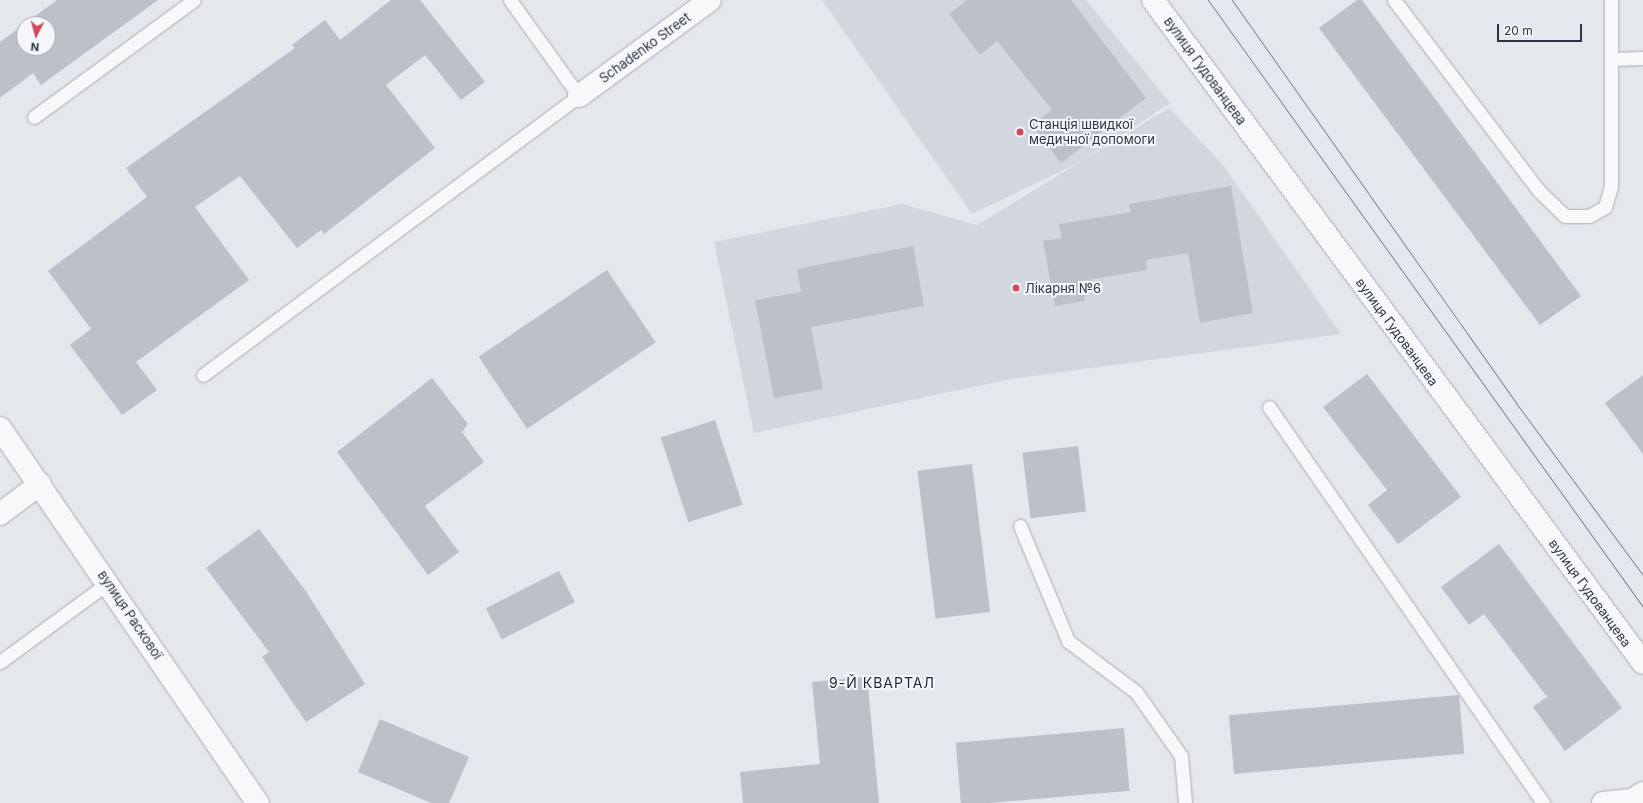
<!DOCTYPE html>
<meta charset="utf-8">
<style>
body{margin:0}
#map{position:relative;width:1643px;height:803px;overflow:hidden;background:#e4e7ec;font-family:Inter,sans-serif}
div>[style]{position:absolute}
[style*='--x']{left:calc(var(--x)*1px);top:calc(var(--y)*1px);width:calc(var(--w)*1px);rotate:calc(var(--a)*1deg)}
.built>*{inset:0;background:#d2d6de}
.building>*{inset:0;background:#bbc0ca;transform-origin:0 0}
.roads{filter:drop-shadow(0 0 1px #a9aeb7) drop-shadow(0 0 1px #a9aeb7)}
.service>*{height:13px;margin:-6.5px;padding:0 6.5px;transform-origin:6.5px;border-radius:6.5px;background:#f7f8fa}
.minor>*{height:22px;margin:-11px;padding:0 11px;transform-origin:11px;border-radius:11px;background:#f7f8fa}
.tertiary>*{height:22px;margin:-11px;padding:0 11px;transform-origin:11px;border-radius:11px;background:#f7f8fa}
.tram>*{height:1px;margin:-0.5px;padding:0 0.5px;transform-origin:0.5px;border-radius:0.5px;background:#7d8696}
.dots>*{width:11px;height:11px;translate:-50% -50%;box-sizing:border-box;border:2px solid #f4f6f9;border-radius:50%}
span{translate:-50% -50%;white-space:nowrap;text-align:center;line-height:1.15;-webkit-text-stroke:4px #f4f6f9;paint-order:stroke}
.street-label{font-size:13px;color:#2b3445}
.poi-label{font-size:13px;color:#2b3445}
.left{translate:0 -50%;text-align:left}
.neighbourhood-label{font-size:14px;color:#1d2536;letter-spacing:1px}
.north{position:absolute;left:16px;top:16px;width:40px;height:40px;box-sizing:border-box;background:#f4f6f9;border:1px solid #a4a8b1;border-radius:50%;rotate:186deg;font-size:11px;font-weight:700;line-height:16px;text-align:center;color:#2b3445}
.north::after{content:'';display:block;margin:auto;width:14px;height:18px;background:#d1495b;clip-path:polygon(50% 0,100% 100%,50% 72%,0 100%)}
.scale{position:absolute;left:1497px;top:24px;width:85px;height:18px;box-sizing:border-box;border:2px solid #2b3445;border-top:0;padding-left:5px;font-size:12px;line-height:14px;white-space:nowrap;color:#2b3445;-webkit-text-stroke:3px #f4f6f9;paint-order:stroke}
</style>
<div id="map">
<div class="built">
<i style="clip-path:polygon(822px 0,1086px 0,1170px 103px,1084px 160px,1169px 108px,1223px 165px,1341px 334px,1011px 379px,754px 433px,714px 242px,902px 204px,977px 225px,1080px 162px,972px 214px)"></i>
</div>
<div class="building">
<i style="clip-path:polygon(evenodd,57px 0,158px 0,41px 85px,33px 73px,0 98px,0 42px,57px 0,24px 24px,48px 24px,48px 48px,24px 48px,24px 24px)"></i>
<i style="clip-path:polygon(391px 0,420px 0,485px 82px,461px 100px,425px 55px,386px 85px,435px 148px,324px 234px,321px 230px,297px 248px,240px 176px,195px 207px,249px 280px,136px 362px,157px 390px,122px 415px,70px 345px,91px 329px,48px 271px,147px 197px,126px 168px,295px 48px,292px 45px,325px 20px,340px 40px)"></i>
<i style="clip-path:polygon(967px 0,1071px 0,1146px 98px,1061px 163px,1032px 125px,1052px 110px,997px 41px,980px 55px,949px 14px)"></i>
<i style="clip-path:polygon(1357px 0,1362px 0,1581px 296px,1540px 325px,1319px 28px)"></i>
<i style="clip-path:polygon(1231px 186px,1253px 313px,1200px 323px,1188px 253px,1146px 260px,1147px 270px,1081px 281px,1085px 301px,1055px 306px,1043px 241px,1062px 238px,1059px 224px,1131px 212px,1129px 204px)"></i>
<i style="clip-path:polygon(913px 246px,924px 306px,811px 327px,823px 389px,774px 398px,755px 300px,801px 292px,797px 269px)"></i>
<i style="left:607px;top:270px;width:87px;height:155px;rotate:56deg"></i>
<i style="clip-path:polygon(1367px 374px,1461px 497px,1398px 544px,1368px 505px,1387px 490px,1323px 407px)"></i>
<i style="clip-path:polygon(1643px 375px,1643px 454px,1605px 403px)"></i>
<i style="clip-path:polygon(432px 378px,468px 424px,462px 432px,484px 462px,425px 506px,459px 552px,428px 575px,337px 452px)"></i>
<i style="left:715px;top:420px;width:89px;height:57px;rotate:72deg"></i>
<i style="left:1078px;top:446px;width:66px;height:56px;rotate:83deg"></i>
<i style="left:972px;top:464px;width:149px;height:55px;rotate:83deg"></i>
<i style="clip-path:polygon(259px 529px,305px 590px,365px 684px,306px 722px,262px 657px,269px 652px,206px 568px)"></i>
<i style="clip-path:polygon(1499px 544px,1622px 708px,1565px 751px,1533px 707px,1547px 697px,1484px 614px,1469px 625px,1441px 587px)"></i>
<i style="left:559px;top:571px;width:35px;height:82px;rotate:63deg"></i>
<i style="clip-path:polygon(867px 677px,879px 803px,743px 803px,740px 772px,820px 764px,812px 682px)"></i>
<i style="left:1459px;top:695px;width:59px;height:231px;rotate:85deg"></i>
<i style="clip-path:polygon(380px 719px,469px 757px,449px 803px,431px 803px,358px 772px)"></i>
<i style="left:1124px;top:728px;width:63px;height:169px;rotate:85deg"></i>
</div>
<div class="roads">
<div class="service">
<i style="--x:1394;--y:0;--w:240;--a:52.8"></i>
<i style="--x:1539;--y:191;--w:36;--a:44"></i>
<i style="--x:1565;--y:216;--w:24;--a:0"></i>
<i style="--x:1589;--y:216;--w:18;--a:-29"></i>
<i style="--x:1605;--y:207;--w:22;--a:-74"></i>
<i style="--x:1611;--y:186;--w:186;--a:-90"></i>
<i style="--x:1612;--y:59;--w:31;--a:-2"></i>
<i style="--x:34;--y:117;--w:198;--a:-36.2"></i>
<i style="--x:203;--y:375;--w:468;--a:-36.6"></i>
<i style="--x:579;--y:96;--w:118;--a:-125.7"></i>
<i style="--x:1269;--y:407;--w:482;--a:55.3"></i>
<i style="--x:1020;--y:526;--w:125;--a:67.3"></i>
<i style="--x:1068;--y:641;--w:85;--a:36.9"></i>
<i style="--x:1136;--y:692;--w:78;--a:54.9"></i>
<i style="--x:1181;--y:756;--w:47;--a:85.1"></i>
<i style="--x:0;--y:662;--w:134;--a:-36.2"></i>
</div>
<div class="minor">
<i style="--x:579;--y:96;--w:162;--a:-36.2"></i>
<i style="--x:0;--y:428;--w:455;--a:55.5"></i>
<i style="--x:0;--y:514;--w:50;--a:-36.9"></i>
<i style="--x:1603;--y:803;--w:29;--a:-6"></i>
<i style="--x:1632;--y:800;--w:13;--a:-32"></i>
</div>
<div class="tertiary">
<i style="--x:1153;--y:0;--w:824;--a:53.53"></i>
</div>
</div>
<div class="tram">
<i style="--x:1208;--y:0;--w:747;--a:54.37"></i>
<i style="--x:1232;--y:0;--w:493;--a:54.8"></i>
<i style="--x:1516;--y:403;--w:214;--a:53.6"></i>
</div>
<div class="dots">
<i style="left:1020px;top:132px;background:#d1495b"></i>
<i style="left:1016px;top:288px;background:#d1495b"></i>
</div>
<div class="street-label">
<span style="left:645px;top:48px;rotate:-36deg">Schadenko Street</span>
<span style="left:1205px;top:71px;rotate:54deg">вулиця Гудованцева</span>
<span style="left:1397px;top:332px;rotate:54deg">вулиця Гудованцева</span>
<span style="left:1590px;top:593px;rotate:54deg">вулиця Гудованцева</span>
<span style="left:130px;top:615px;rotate:56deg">вулиця Раскової</span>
</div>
<div class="poi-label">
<span class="left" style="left:1029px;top:132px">Станція швидкої<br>медичної допомоги</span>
<span class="left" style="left:1025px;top:288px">Лікарня №6</span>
</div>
<div class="neighbourhood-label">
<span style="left:882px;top:683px">9-Й КВАРТАЛ</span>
</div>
<div class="north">N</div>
<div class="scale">20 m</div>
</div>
